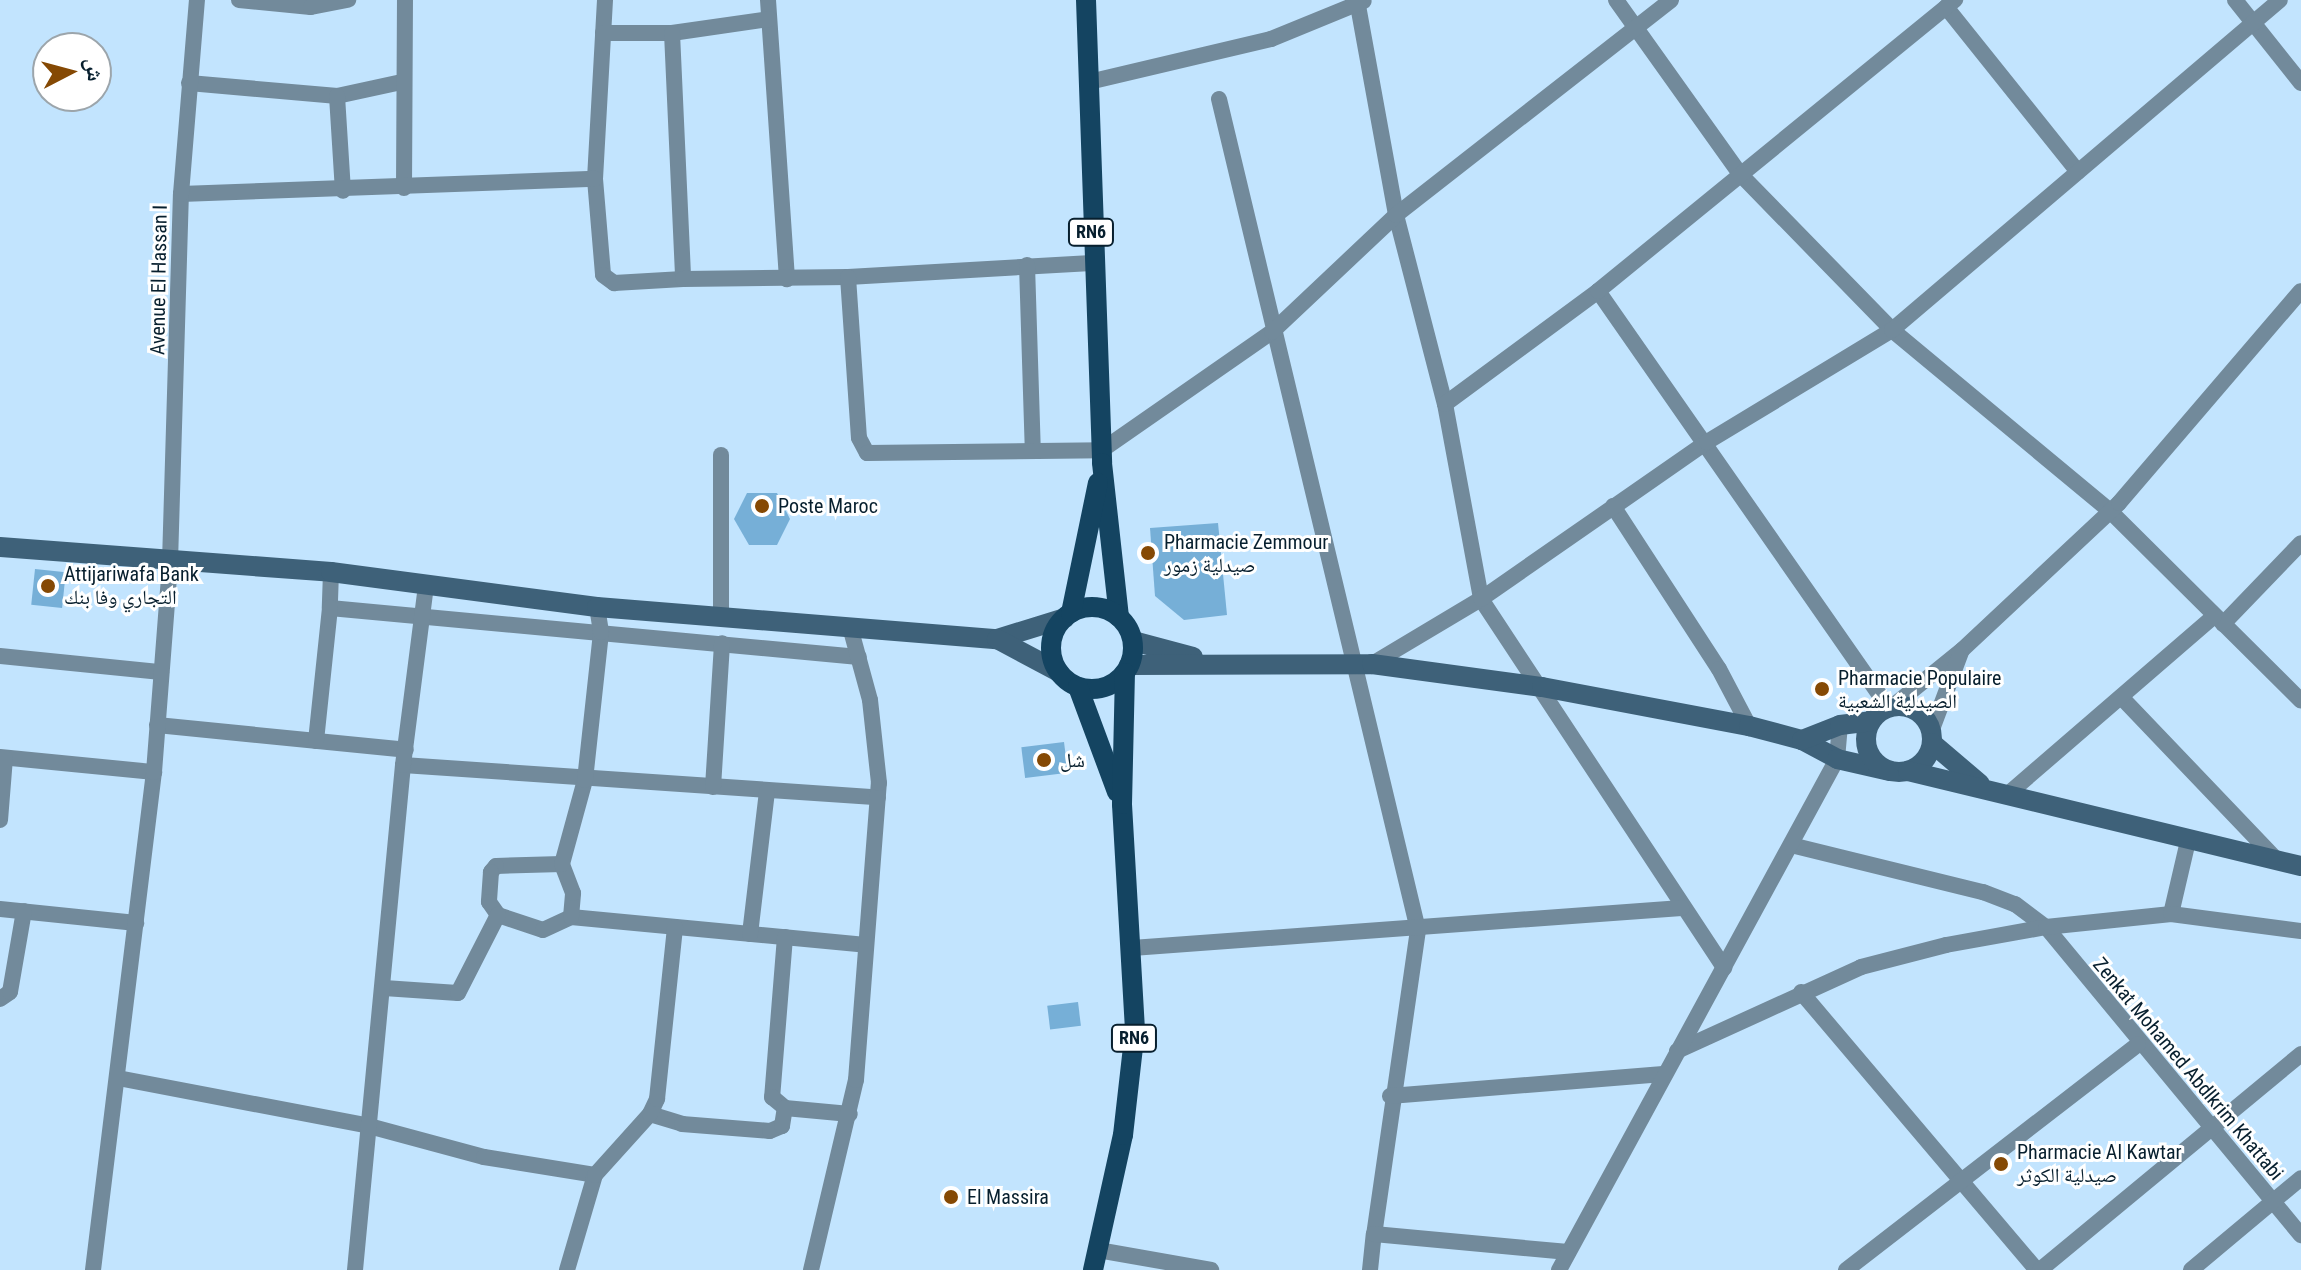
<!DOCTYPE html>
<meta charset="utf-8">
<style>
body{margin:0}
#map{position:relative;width:2301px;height:1270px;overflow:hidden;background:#c2e4fe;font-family:"Roboto Condensed","Noto Naskh Arabic",sans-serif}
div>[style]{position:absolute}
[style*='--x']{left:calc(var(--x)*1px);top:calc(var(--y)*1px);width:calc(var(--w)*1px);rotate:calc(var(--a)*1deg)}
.building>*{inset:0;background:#76afd7;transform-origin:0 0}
.minor>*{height:16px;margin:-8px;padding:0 8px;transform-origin:8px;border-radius:8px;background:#728a9b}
.secondary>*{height:20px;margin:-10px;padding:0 10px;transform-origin:10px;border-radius:10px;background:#3e6179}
.secondary>.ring{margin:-10px;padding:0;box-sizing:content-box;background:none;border:20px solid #3e6179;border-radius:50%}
.primary>*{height:20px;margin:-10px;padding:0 10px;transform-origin:10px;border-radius:10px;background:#144461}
.primary>.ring{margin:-10px;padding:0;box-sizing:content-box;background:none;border:20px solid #144461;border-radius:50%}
.dots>*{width:22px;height:22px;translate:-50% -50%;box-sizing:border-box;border:4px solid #fff;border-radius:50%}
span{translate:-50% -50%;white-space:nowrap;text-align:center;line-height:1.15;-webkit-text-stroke:6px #fff;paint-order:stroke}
.shield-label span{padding:2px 6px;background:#fff;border:2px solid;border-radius:6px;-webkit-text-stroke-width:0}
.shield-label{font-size:18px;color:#071f2e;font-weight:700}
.street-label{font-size:20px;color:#071f2e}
.poi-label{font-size:20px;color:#071f2e}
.left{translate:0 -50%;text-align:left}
.north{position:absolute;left:32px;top:32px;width:80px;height:80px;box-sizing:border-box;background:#fff;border:2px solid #9ca5ab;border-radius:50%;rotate:84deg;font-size:22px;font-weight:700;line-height:32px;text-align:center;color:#071f2e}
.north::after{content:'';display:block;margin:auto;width:28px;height:36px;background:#854904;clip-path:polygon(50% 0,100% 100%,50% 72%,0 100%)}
</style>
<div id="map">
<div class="building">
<i style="clip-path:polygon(747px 493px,777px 493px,790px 519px,777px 545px,749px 545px,734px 519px)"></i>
<i style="clip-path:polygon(1218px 523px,1227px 615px,1184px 620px,1155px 596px,1150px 528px)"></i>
<i style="left:35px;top:569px;width:31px;height:36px;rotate:6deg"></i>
<i style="left:1064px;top:742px;width:31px;height:43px;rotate:83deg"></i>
<i style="left:1078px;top:1002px;width:24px;height:31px;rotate:83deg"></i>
</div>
<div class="minor">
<i style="--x:239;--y:0;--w:72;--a:5.6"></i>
<i style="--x:311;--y:7;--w:38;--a:-11"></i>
<i style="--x:605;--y:0;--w:179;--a:93.2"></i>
<i style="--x:595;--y:179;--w:96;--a:85.2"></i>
<i style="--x:603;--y:275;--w:14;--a:36"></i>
<i style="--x:614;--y:283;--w:69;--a:-3.3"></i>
<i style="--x:768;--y:0;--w:280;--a:86.1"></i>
<i style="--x:1357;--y:0;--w:219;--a:79.7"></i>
<i style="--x:1396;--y:215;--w:195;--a:75.5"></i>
<i style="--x:1445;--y:404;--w:198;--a:79.5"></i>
<i style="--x:1481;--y:599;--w:442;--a:56.6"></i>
<i style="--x:1616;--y:0;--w:215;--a:54.5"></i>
<i style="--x:1741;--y:175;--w:216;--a:45.7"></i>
<i style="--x:1892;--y:330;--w:283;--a:39.7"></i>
<i style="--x:2110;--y:511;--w:269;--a:44.8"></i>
<i style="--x:2235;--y:0;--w:106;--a:51.5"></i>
<i style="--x:1946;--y:7;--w:211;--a:51.3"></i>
<i style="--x:603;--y:33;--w:69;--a:0"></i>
<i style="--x:672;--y:33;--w:98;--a:-8.2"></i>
<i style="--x:672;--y:33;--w:246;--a:87.4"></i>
<i style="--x:683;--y:279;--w:165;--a:-0.7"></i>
<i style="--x:848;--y:277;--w:244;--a:-3.3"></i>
<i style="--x:1089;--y:82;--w:187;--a:-13.3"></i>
<i style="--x:1271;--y:39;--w:100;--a:-22.2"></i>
<i style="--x:189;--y:83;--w:149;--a:5"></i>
<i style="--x:337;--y:96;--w:66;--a:-12.2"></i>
<i style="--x:337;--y:96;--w:95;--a:86.4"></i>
<i style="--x:1219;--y:99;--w:854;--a:76.53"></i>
<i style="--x:1418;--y:930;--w:307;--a:98.2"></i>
<i style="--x:404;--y:188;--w:188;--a:-89.7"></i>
<i style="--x:181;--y:194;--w:414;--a:-2.1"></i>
<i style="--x:1027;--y:265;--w:186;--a:88.2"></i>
<i style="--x:848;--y:277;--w:161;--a:86.1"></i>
<i style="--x:859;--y:438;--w:17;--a:62"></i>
<i style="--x:867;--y:453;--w:235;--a:-0.7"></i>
<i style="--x:1102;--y:450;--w:207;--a:-34.8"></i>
<i style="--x:1272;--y:332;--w:170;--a:-43.3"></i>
<i style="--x:1396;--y:215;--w:349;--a:-38"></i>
<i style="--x:1598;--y:291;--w:507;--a:55.12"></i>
<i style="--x:1445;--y:404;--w:190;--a:-36.4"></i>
<i style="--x:1598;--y:291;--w:461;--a:-39.2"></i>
<i style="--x:1613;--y:506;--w:194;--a:57"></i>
<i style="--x:1719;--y:669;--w:64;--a:62.2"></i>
<i style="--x:331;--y:572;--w:36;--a:92"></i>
<i style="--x:330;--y:608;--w:531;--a:5.29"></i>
<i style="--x:721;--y:615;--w:160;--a:-90"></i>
<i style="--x:2223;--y:624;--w:112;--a:-46.1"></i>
<i style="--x:0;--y:656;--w:162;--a:5.7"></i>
<i style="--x:1372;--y:664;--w:127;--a:-30.8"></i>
<i style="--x:1481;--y:599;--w:275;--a:-34.8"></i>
<i style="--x:1707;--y:442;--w:216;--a:-31.2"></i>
<i style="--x:1892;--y:330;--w:509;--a:-40.38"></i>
<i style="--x:2123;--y:699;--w:223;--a:46.3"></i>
<i style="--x:1893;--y:706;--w:89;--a:-39.1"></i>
<i style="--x:1962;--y:650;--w:215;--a:-43.1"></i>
<i style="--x:2119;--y:503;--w:279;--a:-49.4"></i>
<i style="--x:157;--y:725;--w:250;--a:5.7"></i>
<i style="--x:1931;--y:732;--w:85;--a:-69.4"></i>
<i style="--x:316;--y:741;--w:134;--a:-84"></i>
<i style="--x:0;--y:757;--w:155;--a:5.6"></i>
<i style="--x:403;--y:765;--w:476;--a:3.9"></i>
<i style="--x:713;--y:787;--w:144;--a:-86.4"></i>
<i style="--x:2008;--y:794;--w:272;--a:-40.8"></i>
<i style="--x:0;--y:820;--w:62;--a:-85.4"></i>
<i style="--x:1791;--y:845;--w:198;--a:13.8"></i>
<i style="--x:1983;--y:892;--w:34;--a:21"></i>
<i style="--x:2015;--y:904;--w:39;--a:37"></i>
<i style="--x:2046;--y:927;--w:400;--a:50.4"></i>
<i style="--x:562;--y:864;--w:66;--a:178.3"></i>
<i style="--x:496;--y:866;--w:8;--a:130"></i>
<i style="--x:491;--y:872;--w:30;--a:94"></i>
<i style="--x:489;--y:902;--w:16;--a:55"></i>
<i style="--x:498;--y:915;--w:47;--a:18.4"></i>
<i style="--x:543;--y:930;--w:31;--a:-25"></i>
<i style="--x:571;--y:917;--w:296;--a:5.4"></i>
<i style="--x:0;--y:909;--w:137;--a:5.9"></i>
<i style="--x:2171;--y:914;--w:75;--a:-76.9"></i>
<i style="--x:571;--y:917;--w:24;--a:-85"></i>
<i style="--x:573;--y:893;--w:31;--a:-111"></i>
<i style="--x:562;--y:864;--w:87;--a:-74.7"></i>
<i style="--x:585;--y:780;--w:149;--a:-83.8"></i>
<i style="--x:601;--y:632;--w:25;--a:-99"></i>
<i style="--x:750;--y:934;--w:144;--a:-83.2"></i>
<i style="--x:785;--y:937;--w:161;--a:94.6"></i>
<i style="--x:772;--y:1097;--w:17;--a:40"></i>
<i style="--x:785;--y:1108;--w:65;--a:5.3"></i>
<i style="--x:1132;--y:948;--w:551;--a:-4.16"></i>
<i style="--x:384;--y:988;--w:74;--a:3.9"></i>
<i style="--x:458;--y:993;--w:88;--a:-62.9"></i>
<i style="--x:1801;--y:992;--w:365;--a:49.7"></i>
<i style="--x:0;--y:999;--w:12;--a:-35"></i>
<i style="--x:10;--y:992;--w:82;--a:-80.2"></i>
<i style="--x:1677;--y:1051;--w:202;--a:-24.5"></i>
<i style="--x:1861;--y:967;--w:88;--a:-14.5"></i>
<i style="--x:1946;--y:945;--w:102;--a:-10.2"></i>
<i style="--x:2046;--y:927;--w:126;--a:-5.9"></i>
<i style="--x:2171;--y:914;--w:131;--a:7.5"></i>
<i style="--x:118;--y:1078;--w:256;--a:10.8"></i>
<i style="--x:369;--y:1126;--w:119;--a:15.1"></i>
<i style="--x:484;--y:1157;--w:112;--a:9.2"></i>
<i style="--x:1390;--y:1096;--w:274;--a:-4.6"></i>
<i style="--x:650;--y:1114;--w:34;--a:17"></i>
<i style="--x:682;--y:1124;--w:88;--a:4.5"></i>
<i style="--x:770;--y:1131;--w:13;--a:-23"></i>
<i style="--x:782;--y:1126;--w:18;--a:-81"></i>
<i style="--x:1098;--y:1250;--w:115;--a:10"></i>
<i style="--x:93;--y:1270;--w:502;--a:-83.02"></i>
<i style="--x:154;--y:772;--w:211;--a:-85.6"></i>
<i style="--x:170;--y:562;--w:368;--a:-88.3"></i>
<i style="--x:181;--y:194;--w:195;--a:-85.3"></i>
<i style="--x:355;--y:1270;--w:507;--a:-84.57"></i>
<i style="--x:403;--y:765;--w:181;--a:-82.7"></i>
<i style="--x:567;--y:1270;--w:99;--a:-73.6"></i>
<i style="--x:595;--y:1175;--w:82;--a:-48"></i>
<i style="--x:650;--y:1114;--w:17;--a:-65"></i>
<i style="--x:657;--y:1099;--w:173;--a:-84"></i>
<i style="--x:811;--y:1270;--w:195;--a:-76.7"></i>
<i style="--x:856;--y:1080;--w:298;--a:-85.6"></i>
<i style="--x:879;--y:783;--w:83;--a:-96.2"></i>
<i style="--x:870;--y:700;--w:76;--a:-105.3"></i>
<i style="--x:1370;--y:1270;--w:36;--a:-84"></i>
<i style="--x:1374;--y:1234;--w:195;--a:5.3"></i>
<i style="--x:1559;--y:1270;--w:582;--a:-61.45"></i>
<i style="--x:1837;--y:759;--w:34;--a:-85"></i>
<i style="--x:1846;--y:1270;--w:369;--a:-37.7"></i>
<i style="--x:2040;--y:1270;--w:339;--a:-39.6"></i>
<i style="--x:2191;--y:1270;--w:143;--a:-39.9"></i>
</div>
<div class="secondary">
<i style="--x:0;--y:547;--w:332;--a:4.3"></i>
<i style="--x:331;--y:572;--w:268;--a:7.5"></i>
<i style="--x:597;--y:607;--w:401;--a:4.6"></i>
<i style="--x:997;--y:639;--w:71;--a:-17.2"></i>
<i style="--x:997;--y:639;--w:70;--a:28"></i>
<i style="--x:1133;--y:641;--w:62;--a:14.9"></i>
<i style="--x:1129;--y:665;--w:243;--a:-0.2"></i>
<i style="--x:1372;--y:664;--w:172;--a:7.7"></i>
<i style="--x:1542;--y:687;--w:211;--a:10.7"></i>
<i style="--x:1749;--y:726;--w:55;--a:14.8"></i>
<i style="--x:1802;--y:740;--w:40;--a:28"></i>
<i style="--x:1837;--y:759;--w:54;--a:12.8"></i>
<i class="ring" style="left:1866px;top:706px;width:46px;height:46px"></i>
<i style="--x:1802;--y:740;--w:41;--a:-21.5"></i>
<i style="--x:1840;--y:725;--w:31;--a:-7"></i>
<i style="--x:1932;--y:743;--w:63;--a:40.5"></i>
<i style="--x:1908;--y:771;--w:404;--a:13.6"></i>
</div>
<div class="primary">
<i style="--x:1086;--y:0;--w:463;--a:88"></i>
<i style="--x:1102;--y:463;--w:155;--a:83.7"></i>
<i class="ring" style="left:1051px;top:607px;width:62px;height:62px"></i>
<i style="--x:1071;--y:613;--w:133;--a:-78.3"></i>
<i style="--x:1078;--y:687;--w:112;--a:69.6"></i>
<i style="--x:1093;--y:1270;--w:138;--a:-77.5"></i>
<i style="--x:1123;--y:1135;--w:106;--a:-83.5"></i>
<i style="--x:1135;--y:1030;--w:226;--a:-93.3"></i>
<i style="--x:1122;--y:804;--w:131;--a:-88.7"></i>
</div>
<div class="dots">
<i style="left:762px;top:506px;background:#854904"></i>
<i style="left:1148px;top:553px;background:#854904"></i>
<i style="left:48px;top:586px;background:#854904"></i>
<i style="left:1822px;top:689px;background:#854904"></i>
<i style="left:1044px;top:760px;background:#854904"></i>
<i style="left:2001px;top:1164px;background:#854904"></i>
<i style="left:951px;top:1197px;background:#854904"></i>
</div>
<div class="shield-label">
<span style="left:1091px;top:232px">RN6</span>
<span style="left:1134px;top:1038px">RN6</span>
</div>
<div class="street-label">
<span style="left:159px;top:280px;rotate:-89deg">Avenue El Hassan I</span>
<span style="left:2188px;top:1069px;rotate:50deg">Zenkat Mohamed Abdlkrim Khattabi</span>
</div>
<div class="poi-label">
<span class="left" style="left:778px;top:506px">Poste Maroc</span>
<span class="left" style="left:1164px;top:554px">Pharmacie Zemmour<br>صيدلية زمور</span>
<span class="left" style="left:64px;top:586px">Attijariwafa Bank<br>التجاري وفا بنك</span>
<span class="left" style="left:1838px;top:690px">Pharmacie Populaire<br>الصيدلية الشعبية</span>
<span class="left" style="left:1060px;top:760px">شل</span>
<span class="left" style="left:2017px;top:1164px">Pharmacie Al Kawtar<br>صيدلية الكوثر</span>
<span class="left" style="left:967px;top:1197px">El Massira</span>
</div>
<div class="north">ش</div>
</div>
